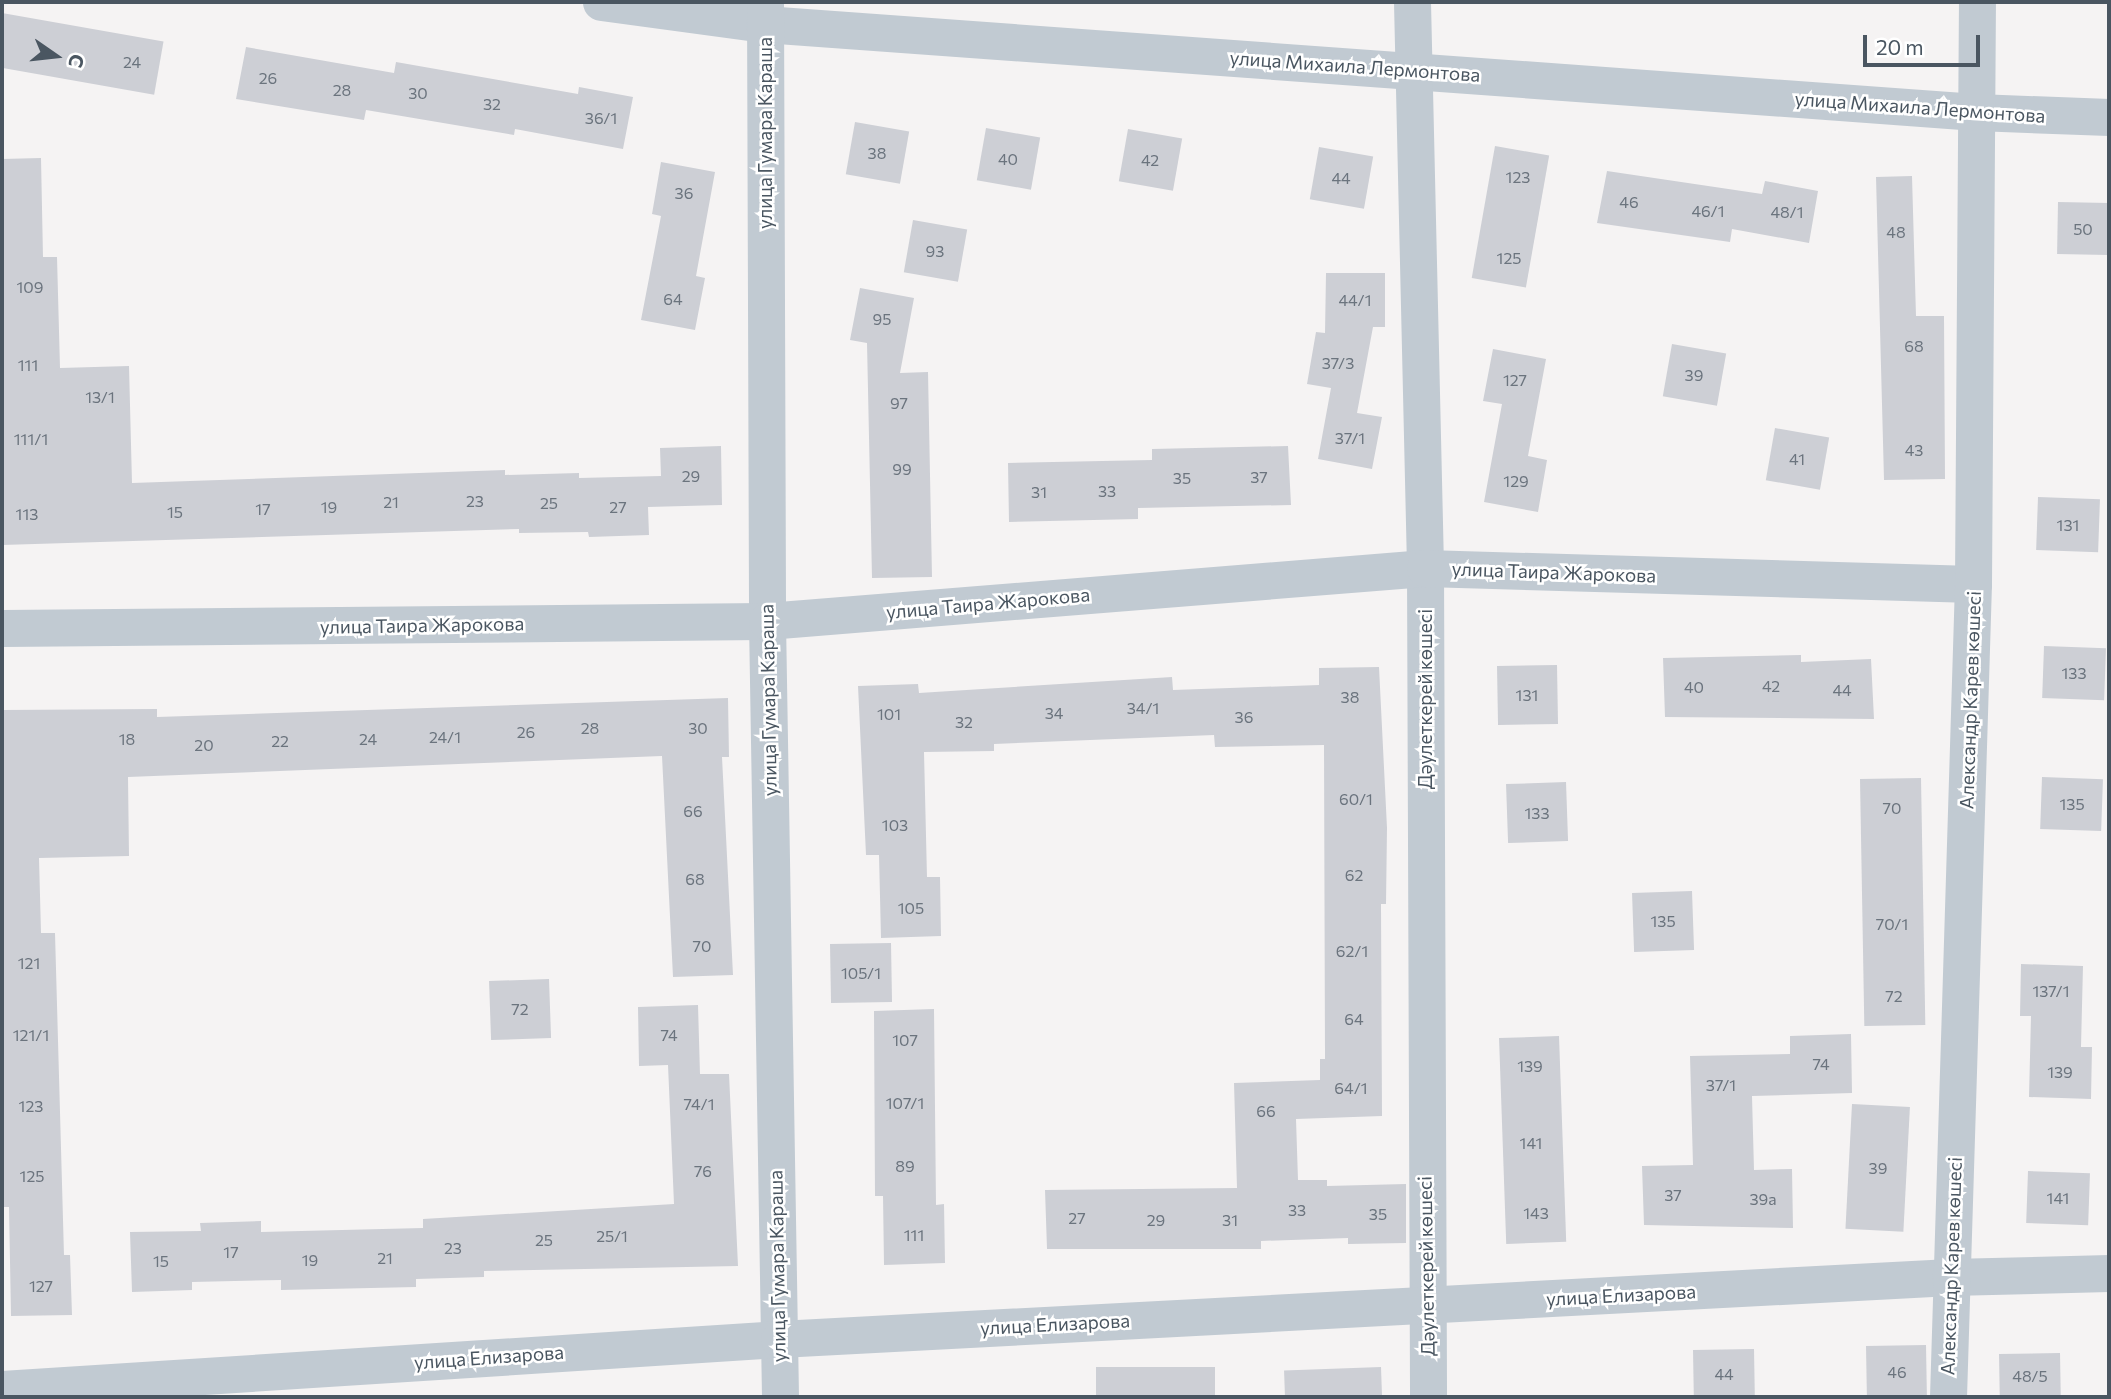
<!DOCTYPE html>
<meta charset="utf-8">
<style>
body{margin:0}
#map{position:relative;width:2111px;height:1399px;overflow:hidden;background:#f5f3f3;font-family:Commissioner,sans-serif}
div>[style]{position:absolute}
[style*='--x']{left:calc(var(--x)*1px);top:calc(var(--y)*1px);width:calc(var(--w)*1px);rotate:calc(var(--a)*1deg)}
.building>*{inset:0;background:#cdcfd5;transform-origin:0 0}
.street>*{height:37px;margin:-18.5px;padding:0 18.5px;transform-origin:18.5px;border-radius:18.5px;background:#c1cad2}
span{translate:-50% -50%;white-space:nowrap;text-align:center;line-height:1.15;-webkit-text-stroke:5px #fff;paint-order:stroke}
.number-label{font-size:16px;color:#6b747e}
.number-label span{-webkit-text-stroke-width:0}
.street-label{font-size:19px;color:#4a5661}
.frame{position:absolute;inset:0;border:4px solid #4a5661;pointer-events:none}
.north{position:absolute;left:21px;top:21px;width:70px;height:70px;-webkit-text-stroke:5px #fff;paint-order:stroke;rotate:104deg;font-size:19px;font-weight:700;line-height:28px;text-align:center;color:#4a5661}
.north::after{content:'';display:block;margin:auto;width:24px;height:32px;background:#4a5661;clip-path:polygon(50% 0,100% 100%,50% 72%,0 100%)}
.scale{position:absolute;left:1863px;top:35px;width:117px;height:32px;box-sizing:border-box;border:4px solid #4a5661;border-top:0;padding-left:9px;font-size:21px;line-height:24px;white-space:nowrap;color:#4a5661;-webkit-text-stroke:5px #fff;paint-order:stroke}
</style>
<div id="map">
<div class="building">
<i style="left:2px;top:13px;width:164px;height:54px;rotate:10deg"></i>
<i style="clip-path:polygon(246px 47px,394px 73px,396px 62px,578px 94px,579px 87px,633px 97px,623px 149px,515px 129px,514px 135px,366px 110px,364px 120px,236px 99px)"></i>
<i style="left:855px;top:122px;width:55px;height:53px;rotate:10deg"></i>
<i style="left:986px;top:128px;width:55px;height:53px;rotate:10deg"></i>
<i style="left:1128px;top:129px;width:55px;height:53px;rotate:10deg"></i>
<i style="left:1495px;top:146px;width:55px;height:134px;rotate:10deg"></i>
<i style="left:1319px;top:147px;width:55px;height:53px;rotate:10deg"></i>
<i style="clip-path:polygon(41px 158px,43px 257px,57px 257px,60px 368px,129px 366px,132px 483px,505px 470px,505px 475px,579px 473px,579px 478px,661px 476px,660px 448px,721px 446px,722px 505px,648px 507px,649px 535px,589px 537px,588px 532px,519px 533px,519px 529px,2px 545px,2px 159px)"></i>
<i style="clip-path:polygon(661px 162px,715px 172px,696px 276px,705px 278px,695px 330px,641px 320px,661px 216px,652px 214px)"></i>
<i style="clip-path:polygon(1607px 171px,1762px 194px,1765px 181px,1818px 191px,1809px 243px,1732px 229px,1730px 242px,1597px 223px)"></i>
<i style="clip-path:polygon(1912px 176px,1916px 316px,1944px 316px,1945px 479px,1884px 480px,1876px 177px)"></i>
<i style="left:2058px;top:202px;width:51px;height:52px;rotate:1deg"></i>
<i style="left:913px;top:220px;width:55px;height:53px;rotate:10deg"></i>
<i style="clip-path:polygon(1326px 273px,1385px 273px,1385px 327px,1373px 327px,1357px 413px,1382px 417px,1372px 469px,1318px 459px,1331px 388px,1307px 384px,1316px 332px,1325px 333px)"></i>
<i style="clip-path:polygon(860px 288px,914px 298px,900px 373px,928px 372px,932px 577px,872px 578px,867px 343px,850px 340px)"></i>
<i style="left:1672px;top:344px;width:55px;height:53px;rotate:10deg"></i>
<i style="clip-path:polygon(1493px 349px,1546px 359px,1528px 456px,1547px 460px,1538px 512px,1484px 502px,1502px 404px,1483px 401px)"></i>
<i style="left:1775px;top:428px;width:55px;height:53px;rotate:10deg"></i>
<i style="clip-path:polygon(1288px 446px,1291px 505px,1138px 508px,1138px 519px,1009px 522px,1008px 463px,1152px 460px,1152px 449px)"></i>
<i style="left:2038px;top:497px;width:62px;height:53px;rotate:2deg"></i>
<i style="left:2044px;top:646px;width:62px;height:52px;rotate:2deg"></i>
<i style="clip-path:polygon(1801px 655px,1801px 662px,1871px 659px,1874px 719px,1665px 717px,1663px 658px)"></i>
<i style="left:1557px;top:665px;width:59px;height:60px;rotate:89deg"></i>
<i style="clip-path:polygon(1379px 667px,1387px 828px,1386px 904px,1381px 904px,1382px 1116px,1296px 1119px,1298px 1180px,1327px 1180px,1327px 1186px,1406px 1184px,1406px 1243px,1348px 1244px,1348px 1238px,1261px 1241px,1261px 1249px,1047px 1249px,1045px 1190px,1237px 1188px,1234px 1083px,1320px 1080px,1320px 1059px,1325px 1059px,1324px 745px,1215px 747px,1214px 735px,994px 744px,994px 751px,924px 752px,927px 877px,940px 877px,941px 936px,881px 938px,879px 855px,866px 855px,858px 686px,918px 684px,919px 693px,1172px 677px,1173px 690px,1319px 685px,1319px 668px)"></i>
<i style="clip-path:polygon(728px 698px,729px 757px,722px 757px,733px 975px,673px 977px,662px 756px,128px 777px,129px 856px,39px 858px,41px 933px,55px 933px,64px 1255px,70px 1255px,72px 1315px,11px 1316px,9px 1207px,2px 1207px,2px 710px,157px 709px,157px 717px)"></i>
<i style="left:2042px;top:777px;width:61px;height:52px;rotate:2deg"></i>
<i style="left:1921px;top:778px;width:247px;height:61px;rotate:89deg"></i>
<i style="left:1566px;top:782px;width:59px;height:60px;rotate:88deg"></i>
<i style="left:1692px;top:891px;width:59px;height:60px;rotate:88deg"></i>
<i style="left:891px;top:943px;width:59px;height:61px;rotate:89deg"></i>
<i style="clip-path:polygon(2021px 964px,2083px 966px,2081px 1047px,2092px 1047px,2091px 1099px,2029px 1097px,2031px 1016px,2020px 1016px)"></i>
<i style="left:549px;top:979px;width:59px;height:60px;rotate:88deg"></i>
<i style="clip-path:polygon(698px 1005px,700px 1074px,729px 1074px,738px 1266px,484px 1271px,484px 1277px,416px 1279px,416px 1287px,281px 1290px,281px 1280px,192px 1282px,192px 1290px,132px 1292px,130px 1232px,201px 1231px,200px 1223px,261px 1221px,261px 1232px,423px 1228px,423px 1219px,674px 1204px,668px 1065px,639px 1066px,638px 1007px)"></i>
<i style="clip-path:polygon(934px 1009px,936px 1205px,944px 1204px,945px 1263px,884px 1265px,883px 1196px,875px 1196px,874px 1011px)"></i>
<i style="clip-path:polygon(1851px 1034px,1852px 1093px,1752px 1096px,1754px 1170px,1792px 1169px,1793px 1228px,1644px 1225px,1642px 1166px,1693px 1165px,1690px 1056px,1790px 1054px,1790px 1036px)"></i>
<i style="left:1559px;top:1036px;width:206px;height:60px;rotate:88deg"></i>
<i style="left:1852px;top:1104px;width:58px;height:125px;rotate:3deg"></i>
<i style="left:2028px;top:1171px;width:62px;height:52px;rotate:2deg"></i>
<i style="left:1926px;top:1345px;width:52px;height:60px;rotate:89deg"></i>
<i style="left:1754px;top:1349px;width:48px;height:61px;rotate:89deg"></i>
<i style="left:2060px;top:1353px;width:44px;height:61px;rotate:89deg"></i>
<i style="left:1215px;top:1367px;width:30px;height:119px;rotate:90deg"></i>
<i style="left:1381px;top:1367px;width:30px;height:97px;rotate:88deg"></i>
</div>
<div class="street">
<i style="--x:601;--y:2;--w:164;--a:7.7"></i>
<i style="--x:764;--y:24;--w:1215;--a:4.15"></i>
<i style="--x:1976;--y:112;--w:133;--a:2.2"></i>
<i style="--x:765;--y:2;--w:619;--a:89.81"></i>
<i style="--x:767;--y:621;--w:776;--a:89.04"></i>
<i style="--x:1412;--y:2;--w:566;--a:88.68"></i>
<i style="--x:1425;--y:568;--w:829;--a:89.79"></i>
<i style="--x:2;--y:628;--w:765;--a:-0.52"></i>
<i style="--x:767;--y:621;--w:660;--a:-4.61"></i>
<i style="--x:1425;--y:568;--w:548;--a:1.67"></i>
<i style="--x:2;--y:1389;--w:779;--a:-3.68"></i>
<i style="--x:779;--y:1339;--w:1173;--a:-3.03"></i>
<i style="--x:1950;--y:1277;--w:159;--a:-1.4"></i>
<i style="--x:1948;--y:1397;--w:813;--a:-88.24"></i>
<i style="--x:1973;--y:584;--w:582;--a:-89.61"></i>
</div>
<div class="number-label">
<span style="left:132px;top:62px">24</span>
<span style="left:268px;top:78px">26</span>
<span style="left:342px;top:90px">28</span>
<span style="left:418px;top:93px">30</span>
<span style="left:492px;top:104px">32</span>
<span style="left:601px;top:118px">36/1</span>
<span style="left:877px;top:153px">38</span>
<span style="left:1008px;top:159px">40</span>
<span style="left:1150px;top:160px">42</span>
<span style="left:1518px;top:177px">123</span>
<span style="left:1341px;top:178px">44</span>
<span style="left:684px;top:193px">36</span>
<span style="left:1629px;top:202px">46</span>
<span style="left:1708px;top:211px">46/1</span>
<span style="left:1787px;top:212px">48/1</span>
<span style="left:2083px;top:229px">50</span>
<span style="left:1896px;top:232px">48</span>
<span style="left:935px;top:251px">93</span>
<span style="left:1509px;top:258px">125</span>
<span style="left:30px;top:287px">109</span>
<span style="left:673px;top:299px">64</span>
<span style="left:1355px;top:300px">44/1</span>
<span style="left:882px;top:319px">95</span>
<span style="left:1914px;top:346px">68</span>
<span style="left:1338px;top:363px">37/3</span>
<span style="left:28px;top:365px">111</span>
<span style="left:1694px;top:375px">39</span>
<span style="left:1515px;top:380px">127</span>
<span style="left:100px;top:397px">13/1</span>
<span style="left:899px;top:403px">97</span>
<span style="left:1350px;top:438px">37/1</span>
<span style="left:31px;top:439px">111/1</span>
<span style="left:1914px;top:450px">43</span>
<span style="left:1797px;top:459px">41</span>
<span style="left:902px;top:469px">99</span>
<span style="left:691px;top:476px">29</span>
<span style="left:1259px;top:477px">37</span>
<span style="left:1182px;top:478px">35</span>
<span style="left:1516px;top:481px">129</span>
<span style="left:1107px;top:491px">33</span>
<span style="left:1039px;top:492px">31</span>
<span style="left:475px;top:501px">23</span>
<span style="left:391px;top:502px">21</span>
<span style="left:549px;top:503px">25</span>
<span style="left:329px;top:507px">19</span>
<span style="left:618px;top:507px">27</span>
<span style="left:263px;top:509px">17</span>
<span style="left:175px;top:512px">15</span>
<span style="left:27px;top:514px">113</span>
<span style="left:2068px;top:525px">131</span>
<span style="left:2074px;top:673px">133</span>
<span style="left:1771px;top:686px">42</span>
<span style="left:1694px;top:687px">40</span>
<span style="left:1842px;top:690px">44</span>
<span style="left:1527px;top:695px">131</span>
<span style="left:1350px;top:697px">38</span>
<span style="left:1143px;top:708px">34/1</span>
<span style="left:1054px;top:713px">34</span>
<span style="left:889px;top:714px">101</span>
<span style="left:1244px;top:717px">36</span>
<span style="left:964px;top:722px">32</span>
<span style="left:590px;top:728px">28</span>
<span style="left:698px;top:728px">30</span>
<span style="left:526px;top:732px">26</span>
<span style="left:445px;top:737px">24/1</span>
<span style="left:127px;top:739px">18</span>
<span style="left:368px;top:739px">24</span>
<span style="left:280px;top:741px">22</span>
<span style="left:204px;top:745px">20</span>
<span style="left:1356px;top:799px">60/1</span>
<span style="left:2072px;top:804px">135</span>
<span style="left:1892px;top:808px">70</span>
<span style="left:693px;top:811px">66</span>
<span style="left:1537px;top:813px">133</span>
<span style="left:895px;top:825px">103</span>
<span style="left:1354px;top:875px">62</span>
<span style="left:695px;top:879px">68</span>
<span style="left:911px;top:908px">105</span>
<span style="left:1663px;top:921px">135</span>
<span style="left:1892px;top:924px">70/1</span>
<span style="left:702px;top:946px">70</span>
<span style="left:1352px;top:951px">62/1</span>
<span style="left:29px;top:963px">121</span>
<span style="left:861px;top:973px">105/1</span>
<span style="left:2051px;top:991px">137/1</span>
<span style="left:1894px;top:996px">72</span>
<span style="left:520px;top:1009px">72</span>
<span style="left:1354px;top:1019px">64</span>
<span style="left:31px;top:1035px">121/1</span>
<span style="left:669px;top:1035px">74</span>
<span style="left:905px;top:1040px">107</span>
<span style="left:1821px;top:1064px">74</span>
<span style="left:1530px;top:1066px">139</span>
<span style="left:2060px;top:1072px">139</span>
<span style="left:1721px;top:1085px">37/1</span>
<span style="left:1351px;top:1088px">64/1</span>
<span style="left:905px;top:1103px">107/1</span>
<span style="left:699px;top:1104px">74/1</span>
<span style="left:31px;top:1106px">123</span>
<span style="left:1266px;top:1111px">66</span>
<span style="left:1531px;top:1143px">141</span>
<span style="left:905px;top:1166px">89</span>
<span style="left:1878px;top:1168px">39</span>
<span style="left:703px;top:1171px">76</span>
<span style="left:32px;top:1176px">125</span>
<span style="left:1673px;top:1195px">37</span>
<span style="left:2058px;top:1198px">141</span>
<span style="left:1763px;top:1199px">39а</span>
<span style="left:1297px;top:1210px">33</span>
<span style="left:1536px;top:1213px">143</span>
<span style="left:1378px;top:1214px">35</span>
<span style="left:1077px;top:1218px">27</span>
<span style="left:1156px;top:1220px">29</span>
<span style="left:1230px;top:1220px">31</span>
<span style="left:914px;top:1235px">111</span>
<span style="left:612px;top:1236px">25/1</span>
<span style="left:544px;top:1240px">25</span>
<span style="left:453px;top:1248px">23</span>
<span style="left:231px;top:1252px">17</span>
<span style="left:385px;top:1258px">21</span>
<span style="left:310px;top:1260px">19</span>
<span style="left:161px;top:1261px">15</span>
<span style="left:41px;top:1286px">127</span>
<span style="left:1897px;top:1372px">46</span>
<span style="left:1724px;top:1374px">44</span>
<span style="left:2030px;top:1376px">48/5</span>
</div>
<div class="street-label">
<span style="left:1355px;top:66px;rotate:4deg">улица Михаила Лермонтова</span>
<span style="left:1920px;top:107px;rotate:4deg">улица Михаила Лермонтова</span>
<span style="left:765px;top:133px;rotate:-90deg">улица Гумара Караша</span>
<span style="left:1554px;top:572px;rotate:2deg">улица Таира Жарокова</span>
<span style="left:988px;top:603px;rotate:-5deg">улица Таира Жарокова</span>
<span style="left:422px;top:625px;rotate:-1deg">улица Таира Жарокова</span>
<span style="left:1425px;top:699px;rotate:-90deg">Дәулеткерей көшесі</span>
<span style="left:768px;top:700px;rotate:-91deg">улица Гумара Караша</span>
<span style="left:1970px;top:700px;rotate:-88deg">Александр Карев көшесі</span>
<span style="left:777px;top:1266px;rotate:-91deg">улица Гумара Караша</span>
<span style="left:1426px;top:1266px;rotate:-91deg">Дәулеткерей көшесі</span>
<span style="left:1951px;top:1266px;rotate:-88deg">Александр Карев көшесі</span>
<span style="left:1621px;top:1295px;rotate:-3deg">улица Елизарова</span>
<span style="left:1055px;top:1324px;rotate:-3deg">улица Елизарова</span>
<span style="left:489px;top:1357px;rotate:-4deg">улица Елизарова</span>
</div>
<div class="frame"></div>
<div class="north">С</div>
<div class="scale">20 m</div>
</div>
